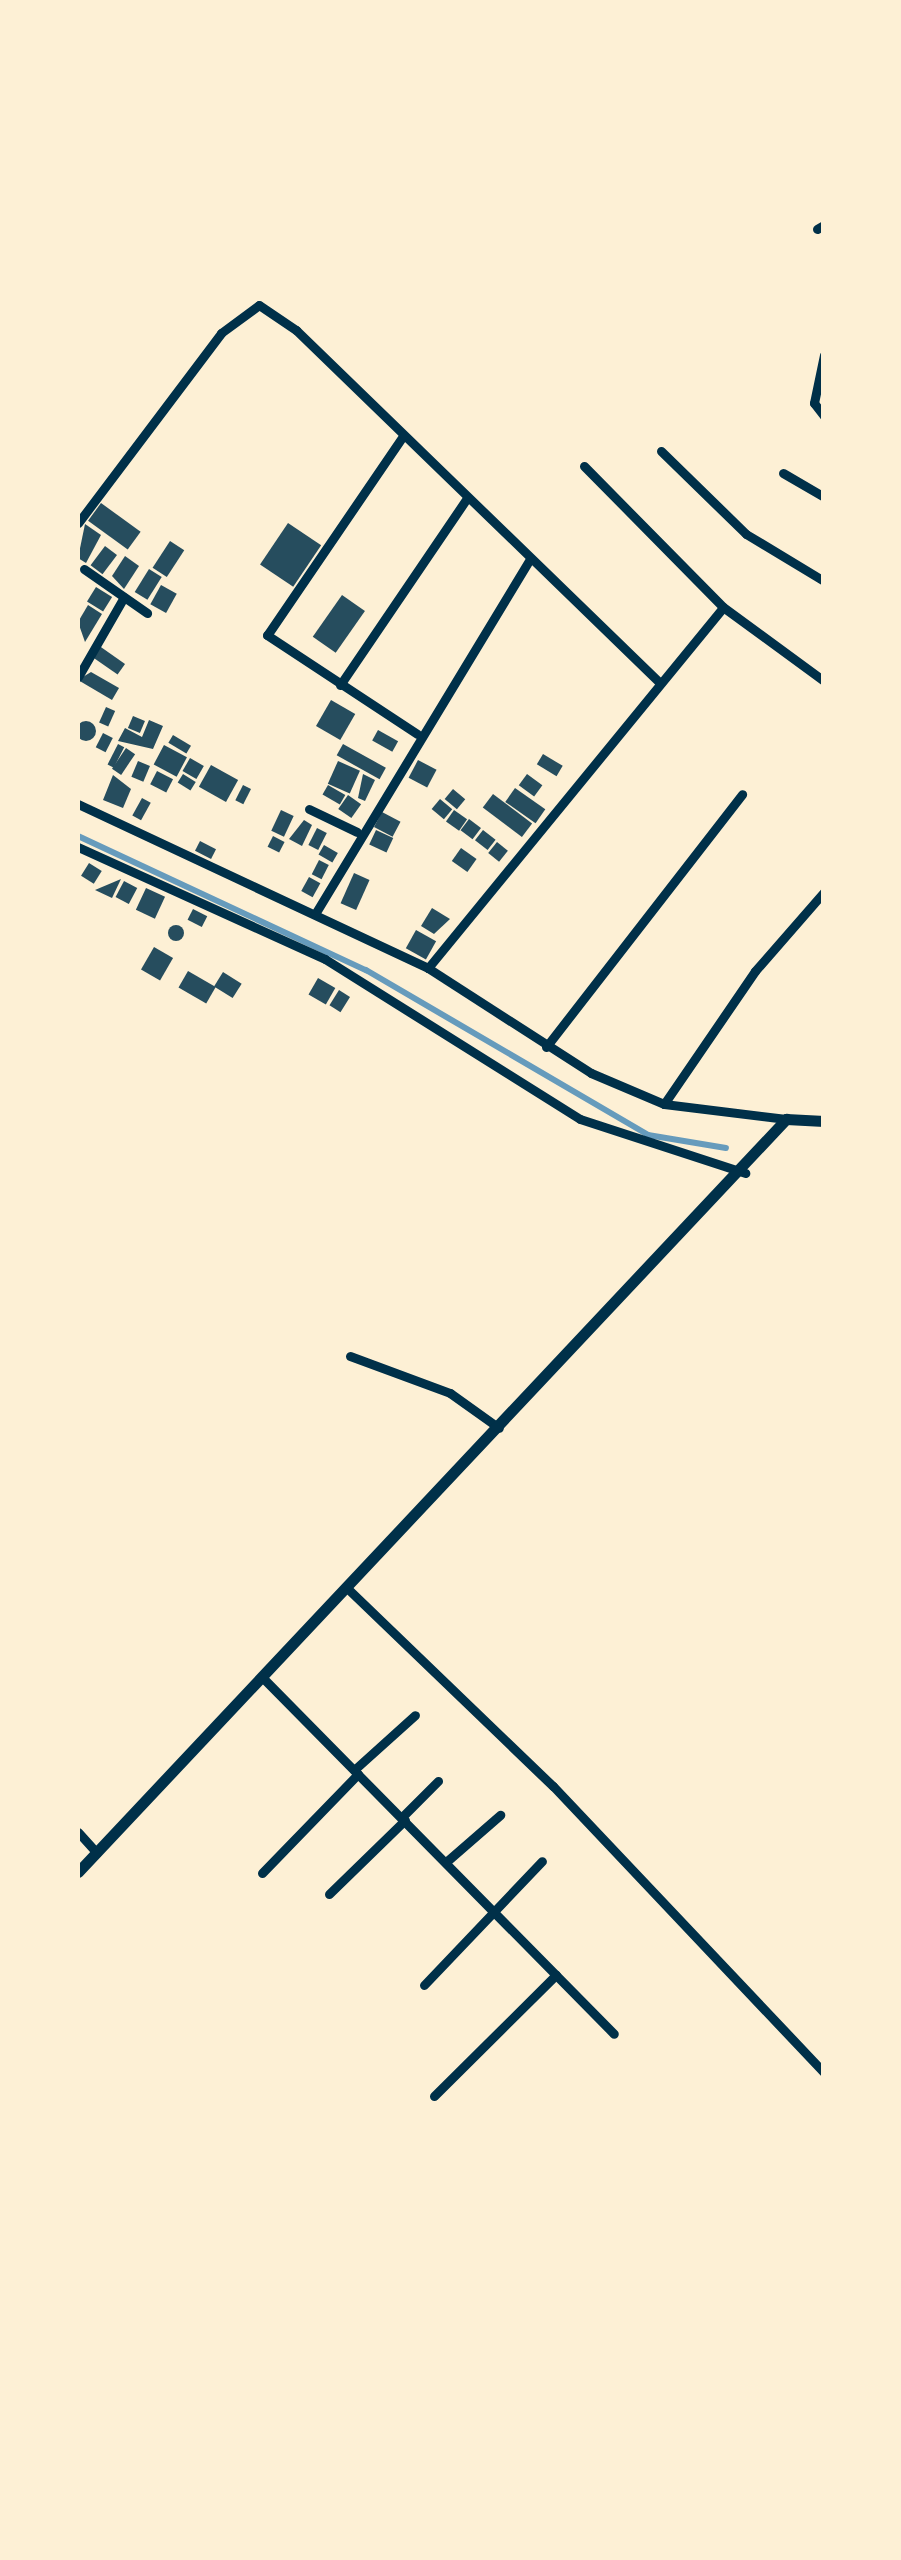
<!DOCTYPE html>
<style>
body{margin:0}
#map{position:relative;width:901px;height:2560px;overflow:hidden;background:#fdf0d5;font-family:Montserrat,sans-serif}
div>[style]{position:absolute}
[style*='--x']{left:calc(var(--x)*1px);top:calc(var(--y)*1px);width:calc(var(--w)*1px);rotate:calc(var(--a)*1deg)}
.stream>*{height:6px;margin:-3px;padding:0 3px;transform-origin:3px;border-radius:3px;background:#669bbc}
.building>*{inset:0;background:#264d5e;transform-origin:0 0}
.round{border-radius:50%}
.minor>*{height:9px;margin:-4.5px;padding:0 4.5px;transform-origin:4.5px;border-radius:4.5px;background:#003049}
.tertiary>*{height:11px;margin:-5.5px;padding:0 5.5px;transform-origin:5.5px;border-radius:5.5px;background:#003049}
span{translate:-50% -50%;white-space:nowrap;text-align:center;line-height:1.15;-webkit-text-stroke:9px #fdf0d5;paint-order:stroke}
.frame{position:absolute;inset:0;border:80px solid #fdf0d5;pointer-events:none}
</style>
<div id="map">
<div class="stream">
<i style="--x:78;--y:836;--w:318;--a:25"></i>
<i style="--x:366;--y:970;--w:327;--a:30.3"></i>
<i style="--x:648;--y:1135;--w:79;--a:9.5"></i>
</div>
<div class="building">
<i style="left:101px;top:503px;width:49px;height:22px;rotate:36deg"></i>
<i style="left:288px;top:523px;width:40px;height:50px;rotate:34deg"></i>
<i style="clip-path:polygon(85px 524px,101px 535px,86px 563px,78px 558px)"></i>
<i style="left:170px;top:541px;width:17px;height:32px;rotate:33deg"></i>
<i style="left:105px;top:546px;width:15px;height:24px;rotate:37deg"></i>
<i style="clip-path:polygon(125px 556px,139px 566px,124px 589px,112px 576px)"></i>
<i style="left:149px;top:569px;width:15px;height:27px;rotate:32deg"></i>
<i style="left:161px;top:585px;width:18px;height:22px;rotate:29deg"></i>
<i style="left:96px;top:587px;width:19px;height:17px;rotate:32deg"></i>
<i style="left:342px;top:595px;width:28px;height:51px;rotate:35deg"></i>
<i style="clip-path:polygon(88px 605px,102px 614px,85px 642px,78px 622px)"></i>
<i style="left:98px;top:645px;width:33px;height:13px;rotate:35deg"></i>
<i style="clip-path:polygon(91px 672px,119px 688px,112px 700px,78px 680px)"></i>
<i style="left:331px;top:700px;width:28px;height:30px;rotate:30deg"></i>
<i style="left:106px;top:707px;width:10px;height:17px;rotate:24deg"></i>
<i style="left:133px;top:716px;width:13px;height:13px;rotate:23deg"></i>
<i style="clip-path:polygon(149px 720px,163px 726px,153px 749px,118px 741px,125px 728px,142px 737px)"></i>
<i class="round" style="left:76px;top:721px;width:20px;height:20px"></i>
<i style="left:378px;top:730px;width:23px;height:12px;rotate:29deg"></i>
<i style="left:103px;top:733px;width:11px;height:16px;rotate:27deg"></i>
<i style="left:173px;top:735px;width:21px;height:9px;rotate:31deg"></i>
<i style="left:118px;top:744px;width:7px;height:23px;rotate:27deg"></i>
<i style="left:343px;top:744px;width:49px;height:13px;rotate:29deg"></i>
<i style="left:164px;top:745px;width:26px;height:22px;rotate:28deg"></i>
<i style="left:126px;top:748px;width:11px;height:25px;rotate:34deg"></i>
<i style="left:543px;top:754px;width:23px;height:12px;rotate:31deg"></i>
<i style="left:190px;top:758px;width:16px;height:15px;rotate:30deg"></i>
<i style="left:418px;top:760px;width:21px;height:20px;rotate:28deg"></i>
<i style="left:138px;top:761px;width:13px;height:17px;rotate:23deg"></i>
<i style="left:338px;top:761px;width:24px;height:25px;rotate:24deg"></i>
<i style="left:211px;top:765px;width:31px;height:25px;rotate:29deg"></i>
<i style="left:157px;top:771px;width:18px;height:15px;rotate:27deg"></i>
<i style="left:183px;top:774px;width:15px;height:10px;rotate:32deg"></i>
<i style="clip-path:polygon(363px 774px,375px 780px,365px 801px,358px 798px)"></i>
<i style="left:527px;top:774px;width:19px;height:14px;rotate:36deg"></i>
<i style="clip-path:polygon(113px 775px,131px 789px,123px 808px,103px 800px)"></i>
<i style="left:243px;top:785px;width:9px;height:17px;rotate:27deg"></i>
<i style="left:328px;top:785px;width:20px;height:11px;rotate:30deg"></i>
<i style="left:515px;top:788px;width:37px;height:17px;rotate:35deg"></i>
<i style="left:453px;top:789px;width:16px;height:13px;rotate:40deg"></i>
<i style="left:493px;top:794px;width:49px;height:17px;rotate:37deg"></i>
<i style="left:348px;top:795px;width:16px;height:17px;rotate:35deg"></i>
<i style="left:142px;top:798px;width:10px;height:20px;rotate:29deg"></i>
<i style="left:440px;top:799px;width:16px;height:13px;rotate:40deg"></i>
<i style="left:281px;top:810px;width:14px;height:23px;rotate:25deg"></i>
<i style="left:454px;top:810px;width:16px;height:14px;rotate:35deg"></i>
<i style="left:382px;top:812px;width:21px;height:17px;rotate:28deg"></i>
<i style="left:469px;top:819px;width:15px;height:14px;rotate:37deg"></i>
<i style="clip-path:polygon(304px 820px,312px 825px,302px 846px,289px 839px)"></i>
<i style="left:317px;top:828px;width:11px;height:19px;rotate:27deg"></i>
<i style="left:376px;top:830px;width:19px;height:16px;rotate:25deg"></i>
<i style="left:483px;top:830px;width:16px;height:13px;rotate:38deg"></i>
<i style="left:273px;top:836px;width:13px;height:12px;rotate:27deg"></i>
<i style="left:200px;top:841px;width:18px;height:11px;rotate:27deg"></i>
<i style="left:497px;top:842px;width:14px;height:14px;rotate:39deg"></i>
<i style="left:324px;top:845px;width:16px;height:11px;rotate:30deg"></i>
<i style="left:461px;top:848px;width:19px;height:16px;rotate:35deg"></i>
<i style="left:319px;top:860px;width:11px;height:16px;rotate:27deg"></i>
<i style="left:89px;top:863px;width:15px;height:15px;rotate:32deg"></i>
<i style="left:354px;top:873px;width:17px;height:33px;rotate:24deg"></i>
<i style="left:309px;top:877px;width:13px;height:16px;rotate:29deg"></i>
<i style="clip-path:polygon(121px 879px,112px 898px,95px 890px)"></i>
<i style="left:124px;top:881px;width:15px;height:18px;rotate:28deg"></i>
<i style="left:146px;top:888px;width:21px;height:24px;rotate:25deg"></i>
<i style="clip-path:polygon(432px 908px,450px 919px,434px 934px,421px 926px)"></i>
<i style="left:193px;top:909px;width:16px;height:12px;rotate:27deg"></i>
<i class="round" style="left:168px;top:925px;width:16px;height:16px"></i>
<i style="left:416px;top:930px;width:23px;height:21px;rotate:29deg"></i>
<i style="left:154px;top:947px;width:22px;height:26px;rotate:30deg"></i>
<i style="left:188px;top:971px;width:32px;height:19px;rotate:30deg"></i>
<i style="left:223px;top:972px;width:22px;height:17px;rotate:32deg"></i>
<i style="left:318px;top:978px;width:20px;height:19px;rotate:30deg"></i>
<i style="left:339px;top:990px;width:13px;height:18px;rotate:32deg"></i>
</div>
<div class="minor">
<i style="--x:817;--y:229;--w:8;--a:-30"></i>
<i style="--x:824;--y:355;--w:49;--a:101.8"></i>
<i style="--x:814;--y:403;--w:16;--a:52"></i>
<i style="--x:403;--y:436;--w:241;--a:124.3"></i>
<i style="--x:267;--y:635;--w:180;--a:33.4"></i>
<i style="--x:661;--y:451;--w:119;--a:44.3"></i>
<i style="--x:746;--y:534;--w:91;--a:31.1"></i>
<i style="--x:584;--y:466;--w:198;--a:45.4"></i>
<i style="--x:783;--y:473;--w:48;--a:30.3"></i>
<i style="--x:78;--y:523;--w:238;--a:-53"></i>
<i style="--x:221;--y:333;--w:47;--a:-36.4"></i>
<i style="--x:259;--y:305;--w:45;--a:34"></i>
<i style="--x:296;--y:330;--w:506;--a:44.12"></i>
<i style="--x:84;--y:569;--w:77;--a:34.9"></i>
<i style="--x:78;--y:677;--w:92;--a:-60.1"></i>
<i style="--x:340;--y:685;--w:226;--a:-55.8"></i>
<i style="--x:78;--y:804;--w:387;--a:25.1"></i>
<i style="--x:428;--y:968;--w:194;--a:32.8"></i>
<i style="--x:591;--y:1073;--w:79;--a:23"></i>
<i style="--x:664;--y:1104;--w:123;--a:7"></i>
<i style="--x:309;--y:809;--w:53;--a:25.6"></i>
<i style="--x:78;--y:847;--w:271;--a:24.4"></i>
<i style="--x:325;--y:959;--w:301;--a:32.1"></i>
<i style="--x:580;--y:1119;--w:174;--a:18.1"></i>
<i style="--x:315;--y:914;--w:415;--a:-58.8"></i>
<i style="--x:428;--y:968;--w:466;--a:-50.7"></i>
<i style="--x:723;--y:607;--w:125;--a:36.2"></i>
<i style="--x:546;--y:1047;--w:320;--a:-52.2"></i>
<i style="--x:664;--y:1104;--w:161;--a:-55.6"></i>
<i style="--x:755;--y:971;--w:105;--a:-48.9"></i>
<i style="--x:350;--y:1356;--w:107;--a:20.3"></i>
<i style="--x:450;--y:1393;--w:60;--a:35.5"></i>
<i style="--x:347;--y:1588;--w:286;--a:43.9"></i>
<i style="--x:553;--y:1786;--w:395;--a:46.6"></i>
<i style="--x:262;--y:1677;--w:501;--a:45.4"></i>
<i style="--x:354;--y:1770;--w:82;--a:-42"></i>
<i style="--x:402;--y:1817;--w:51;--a:-45"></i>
<i style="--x:78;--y:1832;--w:28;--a:48"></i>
<i style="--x:446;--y:1862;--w:72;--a:-41"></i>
<i style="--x:262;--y:1873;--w:138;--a:-45.9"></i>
<i style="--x:329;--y:1894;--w:106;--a:-44.2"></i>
<i style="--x:424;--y:1985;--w:171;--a:-46.4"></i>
<i style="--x:434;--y:2096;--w:172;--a:-44.8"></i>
</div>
<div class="tertiary">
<i style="--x:78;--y:1872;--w:1034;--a:-46.76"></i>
<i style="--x:786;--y:1119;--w:38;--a:3"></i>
</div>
<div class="frame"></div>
</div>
